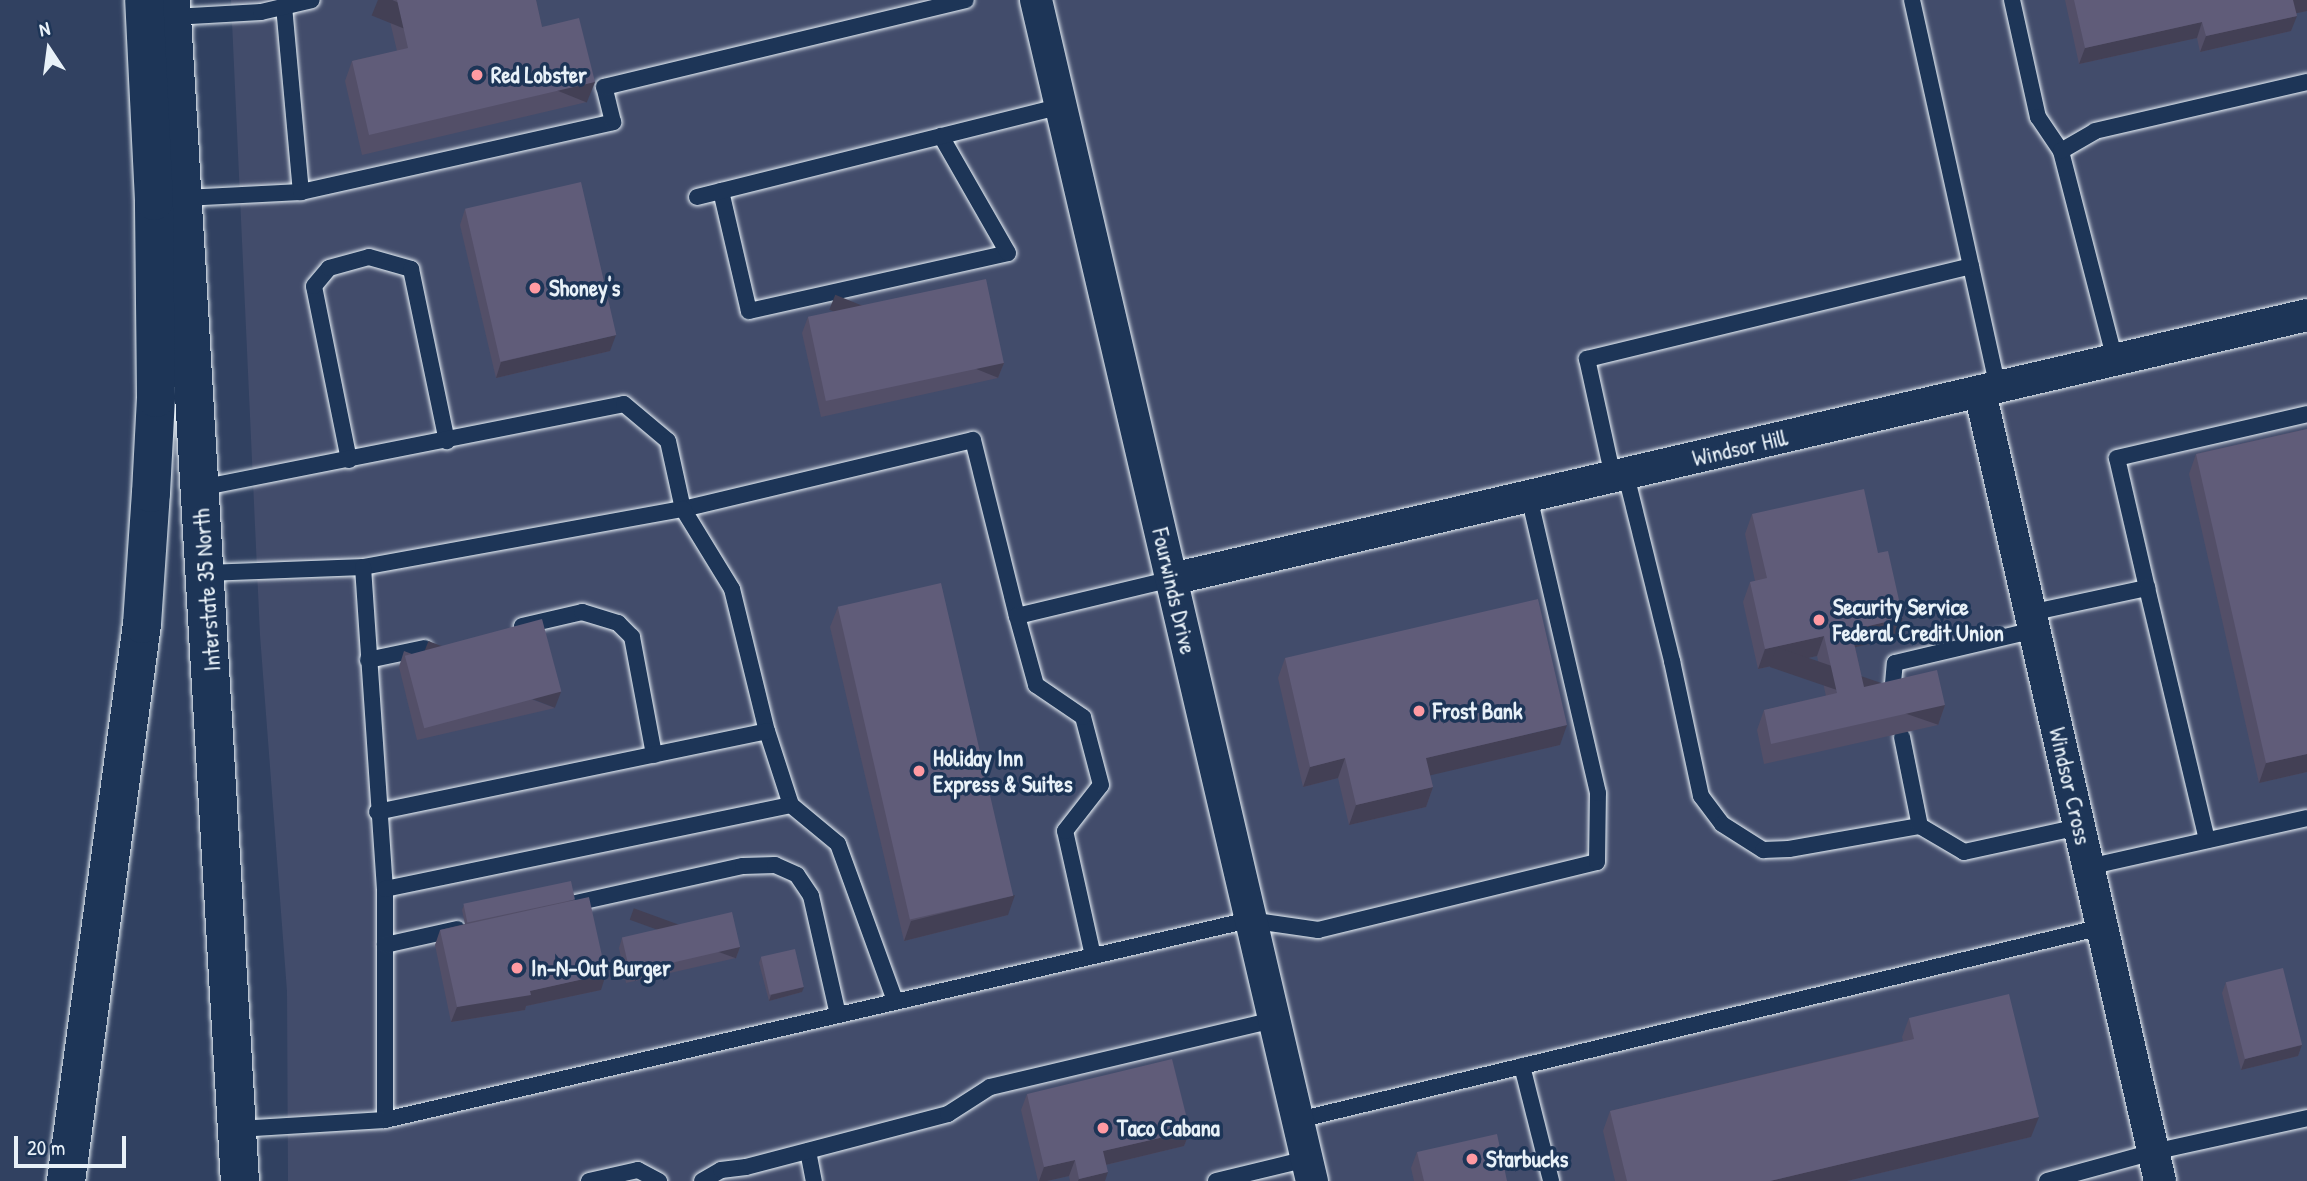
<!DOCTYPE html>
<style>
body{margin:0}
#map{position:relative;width:2307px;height:1181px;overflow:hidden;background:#314161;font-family:"Patrick Hand",sans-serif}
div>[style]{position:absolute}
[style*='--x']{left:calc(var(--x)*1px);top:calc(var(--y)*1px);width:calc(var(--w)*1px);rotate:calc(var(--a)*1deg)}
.built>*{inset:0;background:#424c6b}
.roads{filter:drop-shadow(0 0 2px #e8f1f8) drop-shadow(0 0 2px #e8f1f8)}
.lane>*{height:16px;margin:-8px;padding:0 8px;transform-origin:8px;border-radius:8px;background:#1d3557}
.street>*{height:32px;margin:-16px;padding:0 16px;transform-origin:16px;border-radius:16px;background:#1d3557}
.secondary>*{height:38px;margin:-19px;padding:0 19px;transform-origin:19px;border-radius:19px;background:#1d3557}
.highway>*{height:38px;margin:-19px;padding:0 19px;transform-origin:19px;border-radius:19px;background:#1d3557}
.wall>*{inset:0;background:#534f68}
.shaded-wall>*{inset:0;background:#434055;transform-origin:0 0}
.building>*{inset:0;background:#605c79;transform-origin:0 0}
.dots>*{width:19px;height:19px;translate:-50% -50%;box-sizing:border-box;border:4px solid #1d3557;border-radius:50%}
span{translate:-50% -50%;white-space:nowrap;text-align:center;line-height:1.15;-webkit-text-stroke:7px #1d3557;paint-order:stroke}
.poi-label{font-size:23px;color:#e8f1f8;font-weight:700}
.left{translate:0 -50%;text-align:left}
.street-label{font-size:23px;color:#e8f1f8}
.north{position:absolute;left:14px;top:14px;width:70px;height:70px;-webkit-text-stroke:5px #1d3557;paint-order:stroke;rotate:347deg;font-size:19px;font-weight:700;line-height:28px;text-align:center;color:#e8f1f8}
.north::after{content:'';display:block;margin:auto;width:24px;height:32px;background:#e8f1f8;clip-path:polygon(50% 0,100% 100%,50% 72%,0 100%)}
.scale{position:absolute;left:14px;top:1136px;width:112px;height:32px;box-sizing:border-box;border:4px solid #e8f1f8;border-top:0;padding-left:9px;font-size:21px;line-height:24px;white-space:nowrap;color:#e8f1f8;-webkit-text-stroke:5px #1d3557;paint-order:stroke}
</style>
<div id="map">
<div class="built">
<i style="clip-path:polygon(231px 0,2307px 0,2307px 1181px,288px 1181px,287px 991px,260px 635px)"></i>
</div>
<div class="roads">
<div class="lane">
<i style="--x:1912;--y:0;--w:397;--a:77.5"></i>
<i style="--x:2012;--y:0;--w:120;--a:77.5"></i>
<i style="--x:2038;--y:117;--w:41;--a:55.9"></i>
<i style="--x:284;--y:6;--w:187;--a:84.8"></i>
<i style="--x:173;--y:17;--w:88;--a:-3.3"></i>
<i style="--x:261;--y:12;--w:52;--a:-13.2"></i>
<i style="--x:721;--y:191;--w:123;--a:76.9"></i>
<i style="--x:749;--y:311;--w:265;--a:-12.6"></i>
<i style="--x:1008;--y:253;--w:135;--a:-119.8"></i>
<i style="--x:697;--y:197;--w:375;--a:-14"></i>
<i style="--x:184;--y:198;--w:117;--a:-2.9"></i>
<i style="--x:301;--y:192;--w:320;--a:-12.6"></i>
<i style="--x:613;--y:122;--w:36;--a:-104"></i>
<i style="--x:604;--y:87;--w:372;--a:-13.5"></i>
<i style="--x:2115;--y:360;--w:216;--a:-104.5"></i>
<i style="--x:2061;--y:151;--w:39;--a:-30"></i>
<i style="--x:2095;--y:131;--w:218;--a:-13"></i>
<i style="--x:349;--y:460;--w:177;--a:-101.4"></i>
<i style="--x:314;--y:286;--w:23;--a:-50"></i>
<i style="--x:329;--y:268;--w:41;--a:-15.4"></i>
<i style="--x:369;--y:257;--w:44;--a:15.9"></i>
<i style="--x:411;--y:269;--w:176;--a:78.2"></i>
<i style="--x:1626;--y:475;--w:192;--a:76.1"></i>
<i style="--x:1672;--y:661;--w:138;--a:77.9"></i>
<i style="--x:1701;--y:796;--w:35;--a:53"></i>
<i style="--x:1722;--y:824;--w:49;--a:32.4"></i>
<i style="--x:1763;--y:850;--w:26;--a:-2"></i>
<i style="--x:1789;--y:849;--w:133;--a:-10"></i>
<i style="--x:1920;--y:826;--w:51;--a:30.6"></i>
<i style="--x:1964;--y:852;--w:118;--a:-12.3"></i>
<i style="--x:1613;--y:477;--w:121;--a:-102.4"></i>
<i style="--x:1587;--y:359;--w:395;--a:-13.6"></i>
<i style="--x:200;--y:488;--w:432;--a:-11.2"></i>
<i style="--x:624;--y:404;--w:57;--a:40.1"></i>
<i style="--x:668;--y:441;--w:70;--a:77.6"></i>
<i style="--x:683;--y:509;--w:298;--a:-13.4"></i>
<i style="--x:973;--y:440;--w:181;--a:76"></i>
<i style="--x:363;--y:567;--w:325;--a:-10.3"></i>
<i style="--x:683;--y:509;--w:94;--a:58.5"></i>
<i style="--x:732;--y:589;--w:146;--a:76.2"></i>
<i style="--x:767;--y:731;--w:78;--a:72"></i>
<i style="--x:791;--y:805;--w:61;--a:39.7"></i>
<i style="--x:838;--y:844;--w:167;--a:70"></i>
<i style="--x:207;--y:573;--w:156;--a:-2.2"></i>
<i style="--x:363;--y:567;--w:323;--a:86.1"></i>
<i style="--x:385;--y:889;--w:231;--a:90"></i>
<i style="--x:2147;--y:588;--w:133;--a:-103"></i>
<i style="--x:2117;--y:458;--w:195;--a:-13"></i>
<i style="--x:2030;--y:613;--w:120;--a:-12.1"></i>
<i style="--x:2147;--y:588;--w:259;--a:76.6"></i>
<i style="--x:522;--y:626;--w:62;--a:-13.1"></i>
<i style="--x:582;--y:612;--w:38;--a:17"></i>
<i style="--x:618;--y:623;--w:20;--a:45"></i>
<i style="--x:632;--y:637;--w:120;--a:79.4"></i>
<i style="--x:368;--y:660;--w:58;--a:-11.9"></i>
<i style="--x:1892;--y:695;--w:32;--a:-85"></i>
<i style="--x:1895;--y:663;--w:144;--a:-13.3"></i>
<i style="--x:1902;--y:737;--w:91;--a:78.6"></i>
<i style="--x:377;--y:812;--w:398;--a:-11.7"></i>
<i style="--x:2088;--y:867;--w:224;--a:-12.6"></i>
<i style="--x:385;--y:889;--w:415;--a:-11.7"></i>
<i style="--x:571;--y:904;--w:176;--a:-12.5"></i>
<i style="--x:743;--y:866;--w:32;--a:-2"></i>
<i style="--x:775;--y:865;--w:24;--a:24"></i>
<i style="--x:797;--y:875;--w:25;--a:56"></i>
<i style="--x:811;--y:896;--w:122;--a:77.2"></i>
<i style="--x:385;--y:945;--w:74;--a:-12.5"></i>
<i style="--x:1093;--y:956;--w:128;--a:-102.6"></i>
<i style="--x:1065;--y:831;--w:58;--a:-52"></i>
<i style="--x:1101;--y:785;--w:70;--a:-104.8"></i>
<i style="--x:1083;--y:717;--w:57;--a:-145.8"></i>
<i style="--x:1036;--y:685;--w:72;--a:-105.4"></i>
<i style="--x:1017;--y:616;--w:159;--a:-13.4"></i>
<i style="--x:1522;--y:1066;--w:119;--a:75.8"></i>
<i style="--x:1298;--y:1120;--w:827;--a:-13.5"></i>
<i style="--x:238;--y:1129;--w:147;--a:-3.5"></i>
<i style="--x:385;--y:1120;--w:887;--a:-13.03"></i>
<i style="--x:1249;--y:920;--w:70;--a:8.2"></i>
<i style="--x:1318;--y:930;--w:287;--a:-13.7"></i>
<i style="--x:1597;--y:862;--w:69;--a:-89.2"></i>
<i style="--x:1598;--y:793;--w:304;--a:-103.1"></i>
<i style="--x:808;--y:1151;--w:31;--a:79"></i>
<i style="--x:589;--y:1181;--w:50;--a:-12.7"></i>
<i style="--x:638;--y:1170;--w:24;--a:28"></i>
<i style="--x:702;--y:1181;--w:22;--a:-30"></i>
<i style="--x:721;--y:1170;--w:25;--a:-7"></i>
<i style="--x:746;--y:1167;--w:209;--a:-14.7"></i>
<i style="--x:948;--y:1114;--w:50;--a:-32.7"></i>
<i style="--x:990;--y:1087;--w:291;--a:-13.3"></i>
<i style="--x:1216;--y:1181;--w:94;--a:-13.6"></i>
<i style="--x:2047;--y:1181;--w:110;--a:-15.3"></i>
<i style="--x:2153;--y:1152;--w:158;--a:-12.4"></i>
</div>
<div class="street">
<i style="--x:1036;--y:0;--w:1213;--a:76.85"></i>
<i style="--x:1980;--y:392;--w:809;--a:77.15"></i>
<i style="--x:1172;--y:579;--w:1165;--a:-13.09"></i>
</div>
<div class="secondary">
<i style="--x:171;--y:0;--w:1183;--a:86.66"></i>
</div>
<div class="highway">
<i style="--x:66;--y:1181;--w:562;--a:-82.23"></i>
<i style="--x:142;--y:624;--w:131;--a:-86.1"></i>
<i style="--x:151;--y:493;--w:95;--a:-87"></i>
<i style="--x:156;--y:398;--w:197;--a:-90.6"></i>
<i style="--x:154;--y:201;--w:201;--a:-92.8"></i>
</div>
</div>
<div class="wall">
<i style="clip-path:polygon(393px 0,536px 0,542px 27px,587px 102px,362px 155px,345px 81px,352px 61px,397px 51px,388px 13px)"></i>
<i style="clip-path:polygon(2065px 0,2307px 0,2307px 11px,2297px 13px,2291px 31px,2200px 52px,2197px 38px,2079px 64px)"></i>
<i style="clip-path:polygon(465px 209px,610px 351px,496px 378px,460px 225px)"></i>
<i style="clip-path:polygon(808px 317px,1004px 363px,998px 378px,821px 417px,802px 333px)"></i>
<i style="clip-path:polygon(2307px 429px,2307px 772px,2259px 783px,2189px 474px,2196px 454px)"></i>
<i style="clip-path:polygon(1752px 514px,1878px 553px,1903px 618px,1896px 638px,1855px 647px,1864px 687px,1945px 705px,1938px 725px,1764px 764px,1757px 730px,1764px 710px,1826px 696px,1817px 656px,1758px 669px,1743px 602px,1750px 582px,1755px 581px,1745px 534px)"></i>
<i style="clip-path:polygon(838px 607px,1008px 915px,904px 941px,830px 627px)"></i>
<i style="clip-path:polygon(404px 651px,555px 708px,417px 740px,399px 667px)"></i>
<i style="clip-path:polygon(1285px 658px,1560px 745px,1430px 775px,1433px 787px,1426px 807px,1349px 825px,1338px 778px,1303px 787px,1278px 678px)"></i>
<i style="clip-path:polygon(575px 900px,601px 990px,526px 1006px,525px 1010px,451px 1022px,435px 945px,440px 930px,465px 924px,462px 910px,464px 905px)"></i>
<i style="clip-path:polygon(622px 938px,740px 947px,736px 958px,626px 983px,619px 948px)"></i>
<i style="clip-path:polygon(761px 957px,802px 992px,769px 1001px,759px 963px)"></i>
<i style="clip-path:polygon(2226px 982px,2302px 1045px,2298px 1056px,2241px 1070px,2222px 993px)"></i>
<i style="clip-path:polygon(1909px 1018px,2031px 1137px,1847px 1181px,1615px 1181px,1603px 1131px,1610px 1111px,1903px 1041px,1902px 1037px)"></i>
<i style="clip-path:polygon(1027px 1094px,1190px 1131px,1184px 1146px,1106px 1165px,1105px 1181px,1070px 1181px,1069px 1176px,1047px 1181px,1038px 1181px,1021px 1110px)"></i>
<i style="clip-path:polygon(1417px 1152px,1507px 1181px,1414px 1181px,1411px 1168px)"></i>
</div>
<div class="shaded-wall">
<i style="clip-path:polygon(2293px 0,2307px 0,2307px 11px,2288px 15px)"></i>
<i style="clip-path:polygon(2297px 16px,2291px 31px,2200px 52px,2206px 36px)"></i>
<i style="clip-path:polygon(2202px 22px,2197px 38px,2079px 64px,2085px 48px)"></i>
<i style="left:595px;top:82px;width:22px;height:232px;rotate:112deg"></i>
<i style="clip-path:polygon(616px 335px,610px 351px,496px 378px,501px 362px)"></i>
<i style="left:1004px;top:363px;width:16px;height:182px;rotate:112deg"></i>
<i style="clip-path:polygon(1903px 618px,1896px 638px,1843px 650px,1851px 630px)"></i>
<i style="clip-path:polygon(1824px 636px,1817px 656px,1758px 669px,1765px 649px)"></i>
<i style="left:561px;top:692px;width:17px;height:142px;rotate:111deg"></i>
<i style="left:1945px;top:705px;width:21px;height:178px;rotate:109deg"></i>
<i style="clip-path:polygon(1567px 725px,1560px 745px,1419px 778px,1426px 758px)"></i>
<i style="clip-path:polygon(2307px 754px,2307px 772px,2259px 783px,2266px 763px)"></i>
<i style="clip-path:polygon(1345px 758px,1338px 778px,1303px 787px,1310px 767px)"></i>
<i style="clip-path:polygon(1433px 787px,1426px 807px,1349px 825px,1356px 805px)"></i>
<i style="clip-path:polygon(1015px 895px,1008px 915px,904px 941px,911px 921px)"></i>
<i style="left:740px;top:947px;width:12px;height:113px;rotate:110deg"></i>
<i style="clip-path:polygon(606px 974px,601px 990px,526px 1006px,525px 1010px,451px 1022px,457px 1007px)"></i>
<i style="clip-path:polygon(804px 987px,802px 992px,769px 1001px,771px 995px)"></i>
<i style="clip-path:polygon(2302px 1045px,2298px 1056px,2241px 1070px,2245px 1059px)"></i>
<i style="clip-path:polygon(2039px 1117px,2031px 1137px,1847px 1181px,1770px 1181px)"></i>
<i style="clip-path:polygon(1190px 1131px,1184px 1146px,1097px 1167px,1103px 1151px)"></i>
<i style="clip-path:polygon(1075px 1160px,1069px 1176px,1047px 1181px,1039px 1181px,1044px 1167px)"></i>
<i style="clip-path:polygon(1108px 1172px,1105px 1181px,1078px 1181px,1079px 1179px)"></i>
</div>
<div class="building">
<i style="clip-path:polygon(397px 0,536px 0,542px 27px,579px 18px,595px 82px,369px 135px,352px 61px,408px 48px)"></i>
<i style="clip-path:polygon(2074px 0,2293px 0,2297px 16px,2206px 36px,2202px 22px,2085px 48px)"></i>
<i style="left:581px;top:182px;width:157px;height:119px;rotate:77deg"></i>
<i style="left:986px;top:279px;width:86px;height:182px;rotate:78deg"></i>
<i style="clip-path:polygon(2307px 429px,2307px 754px,2266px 763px,2196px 454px)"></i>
<i style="clip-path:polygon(1864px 489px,1878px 553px,1888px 551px,1903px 618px,1851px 630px,1864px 687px,1937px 670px,1945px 705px,1771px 744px,1764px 710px,1837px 693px,1824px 636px,1765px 649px,1750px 582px,1767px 578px,1752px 514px)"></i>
<i style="left:941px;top:583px;width:321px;height:106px;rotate:77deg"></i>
<i style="clip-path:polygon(1538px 599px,1567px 725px,1426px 758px,1433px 787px,1356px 805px,1345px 758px,1310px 767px,1285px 658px)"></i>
<i style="left:542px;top:619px;width:75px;height:142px;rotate:75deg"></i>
<i style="left:571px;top:881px;width:19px;height:110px;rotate:78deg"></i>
<i style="clip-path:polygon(589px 897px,606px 974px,530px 991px,531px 995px,457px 1007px,440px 930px)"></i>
<i style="left:732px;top:912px;width:36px;height:113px;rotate:77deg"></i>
<i style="left:795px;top:949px;width:39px;height:35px;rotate:77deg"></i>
<i style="left:2283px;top:968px;width:79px;height:59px;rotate:76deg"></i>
<i style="clip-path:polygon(2009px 994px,2039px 1117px,1770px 1181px,1627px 1181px,1610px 1111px,1914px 1039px,1909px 1018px)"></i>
<i style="clip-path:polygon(1172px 1059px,1190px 1131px,1103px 1151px,1108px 1172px,1079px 1179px,1075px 1160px,1044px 1167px,1027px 1094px)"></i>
<i style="clip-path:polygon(1497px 1134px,1507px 1181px,1424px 1181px,1417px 1152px)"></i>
</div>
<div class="dots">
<i style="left:477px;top:75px;background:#ff9aa2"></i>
<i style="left:535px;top:288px;background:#ff9aa2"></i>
<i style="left:1819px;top:620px;background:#ff9aa2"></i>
<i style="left:1419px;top:711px;background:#ff9aa2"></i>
<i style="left:919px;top:771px;background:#ff9aa2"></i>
<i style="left:517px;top:968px;background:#ff9aa2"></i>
<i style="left:1103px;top:1128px;background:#ff9aa2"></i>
<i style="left:1472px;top:1159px;background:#ff9aa2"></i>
</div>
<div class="poi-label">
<span class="left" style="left:491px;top:75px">Red Lobster</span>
<span class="left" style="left:549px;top:288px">Shoney's</span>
<span class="left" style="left:1833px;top:620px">Security Service<br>Federal Credit Union</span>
<span class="left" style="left:1433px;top:711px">Frost Bank</span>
<span class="left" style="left:933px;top:771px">Holiday Inn<br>Express &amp; Suites</span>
<span class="left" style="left:531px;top:968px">In-N-Out Burger</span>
<span class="left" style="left:1117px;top:1128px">Taco Cabana</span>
<span class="left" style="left:1486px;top:1159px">Starbucks</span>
</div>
<div class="street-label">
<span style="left:1740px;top:448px;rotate:-13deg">Windsor Hill</span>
<span style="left:207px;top:590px;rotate:-94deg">Interstate 35 North</span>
<span style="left:1174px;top:591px;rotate:77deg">Fourwinds Drive</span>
<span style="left:2070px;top:786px;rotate:77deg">Windsor Cross</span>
</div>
<div class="north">N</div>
<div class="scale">20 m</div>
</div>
